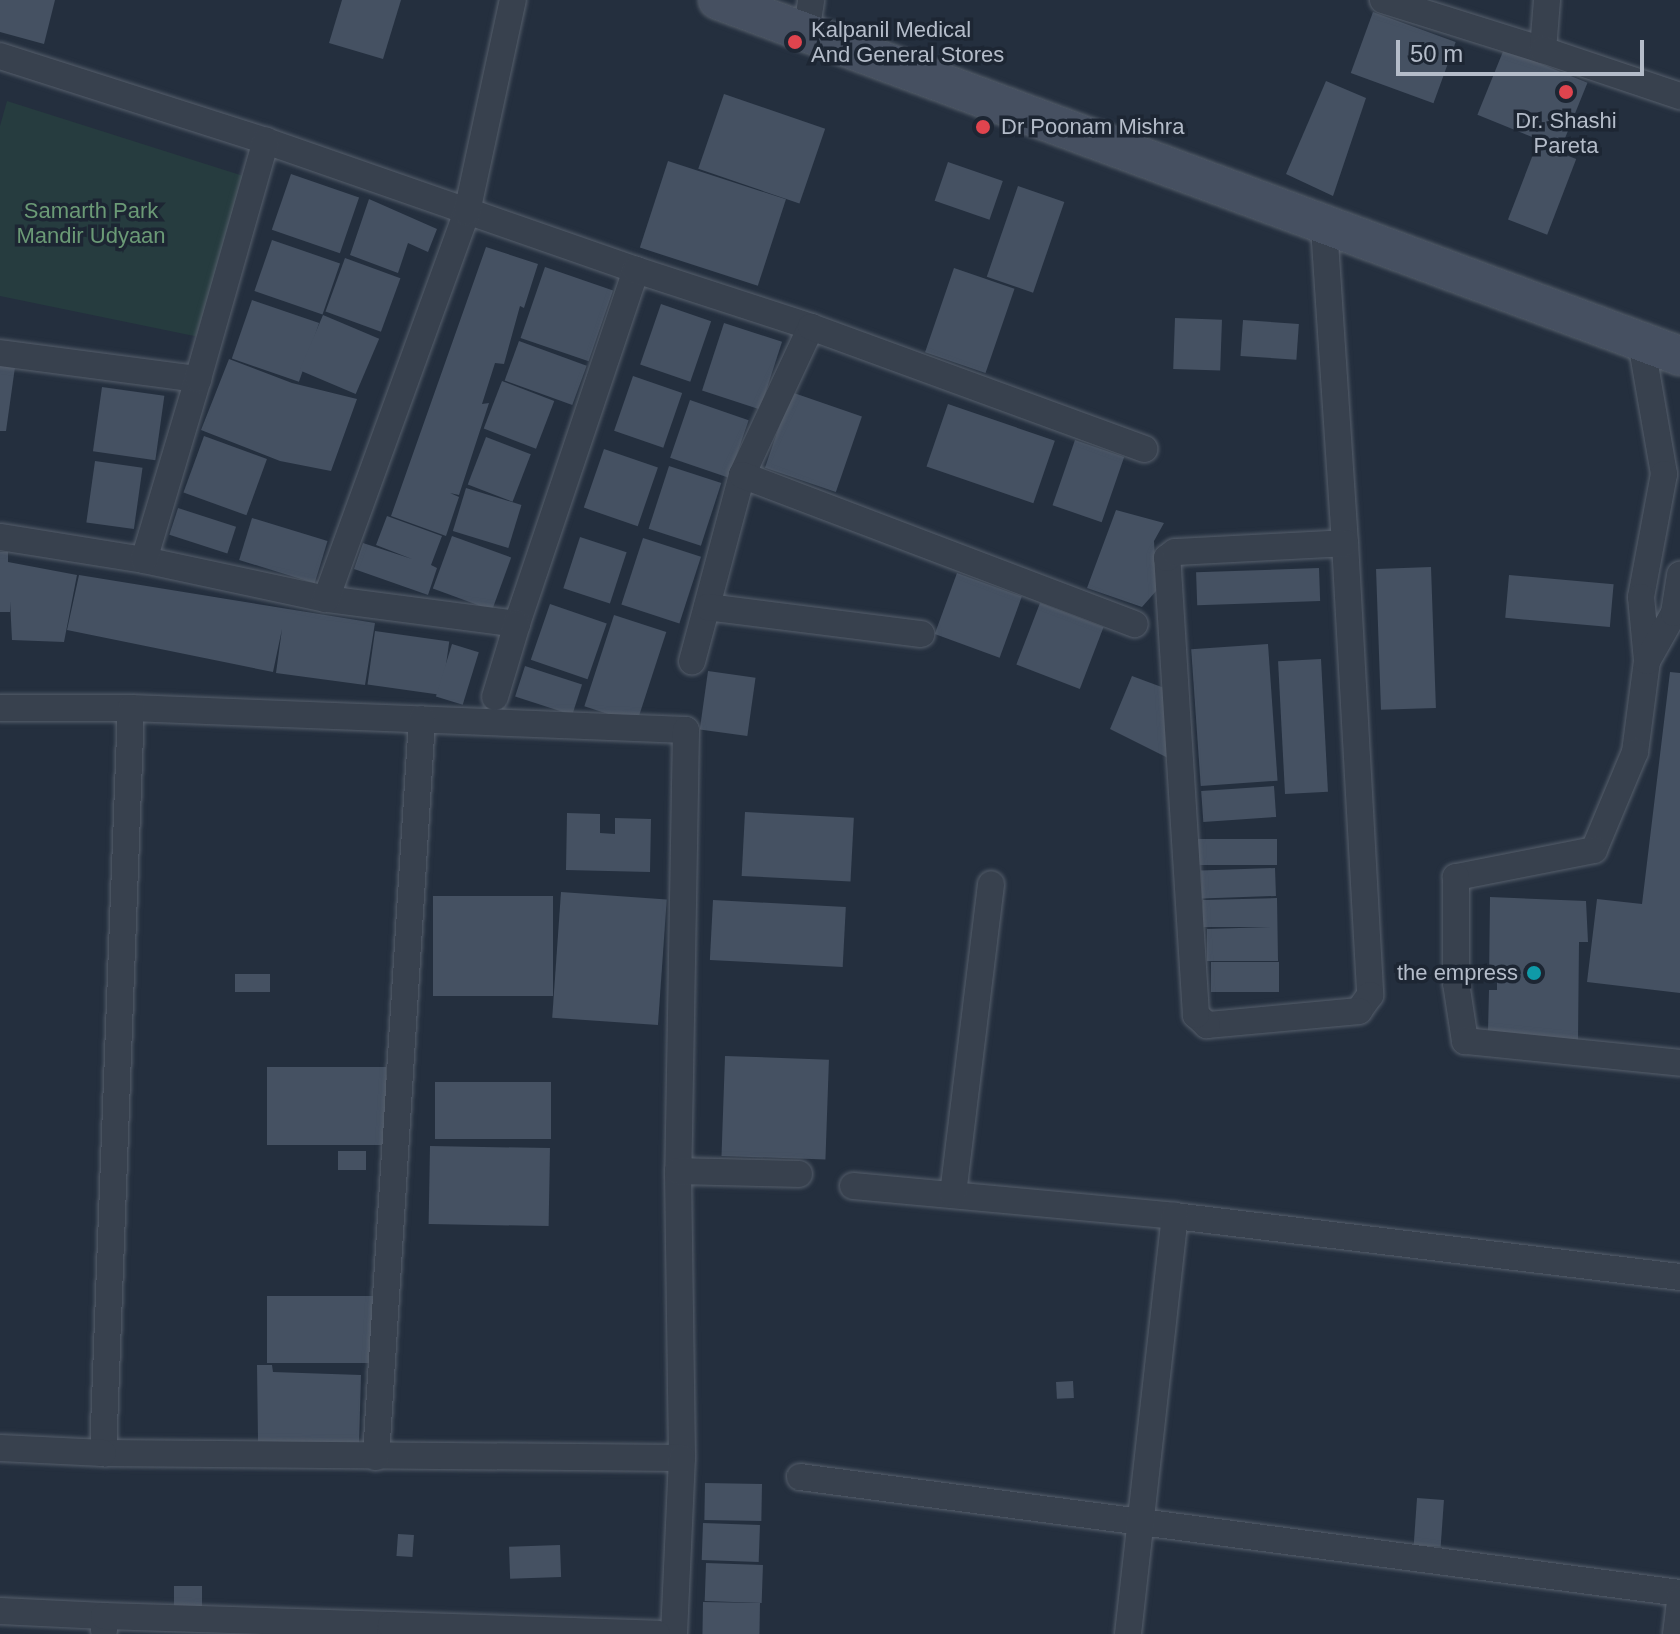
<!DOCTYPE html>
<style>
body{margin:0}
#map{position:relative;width:1680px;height:1634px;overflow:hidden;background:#242f3e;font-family:Helvetica,sans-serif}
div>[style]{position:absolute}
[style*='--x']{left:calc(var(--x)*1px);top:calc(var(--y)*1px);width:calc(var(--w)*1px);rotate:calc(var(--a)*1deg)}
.green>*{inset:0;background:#263c3f}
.building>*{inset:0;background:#455162;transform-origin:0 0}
.roads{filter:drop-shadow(0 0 2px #565f6c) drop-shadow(0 0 2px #565f6c)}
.street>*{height:26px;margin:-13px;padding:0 13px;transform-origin:13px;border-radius:13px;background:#38414e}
.secondary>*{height:38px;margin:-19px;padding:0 19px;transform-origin:19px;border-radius:19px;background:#465061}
.dots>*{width:22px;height:22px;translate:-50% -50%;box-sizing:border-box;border:4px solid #1d2633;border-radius:50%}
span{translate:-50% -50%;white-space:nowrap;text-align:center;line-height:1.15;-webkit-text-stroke:7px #1d2633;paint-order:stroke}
.poi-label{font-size:22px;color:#b4bcc9}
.left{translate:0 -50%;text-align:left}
.right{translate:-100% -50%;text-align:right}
.park-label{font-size:22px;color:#6b9a76}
.scale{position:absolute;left:1396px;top:40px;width:248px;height:36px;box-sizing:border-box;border:4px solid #b4bcc9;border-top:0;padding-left:10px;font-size:24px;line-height:28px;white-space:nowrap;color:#b4bcc9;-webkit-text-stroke:6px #1d2633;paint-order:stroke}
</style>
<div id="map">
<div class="green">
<i style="clip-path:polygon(7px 101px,256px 180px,204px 338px,0 296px,0 126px)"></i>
</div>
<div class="building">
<i style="clip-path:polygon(0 0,55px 0,44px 44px,0 32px)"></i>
<i style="clip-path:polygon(342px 0,401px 0,383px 59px,329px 43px)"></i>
<i style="left:1373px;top:12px;width:88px;height:65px;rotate:20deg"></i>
<i style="left:1504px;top:49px;width:90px;height:71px;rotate:22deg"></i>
<i style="clip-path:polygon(1326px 81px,1366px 98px,1333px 196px,1286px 174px)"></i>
<i style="left:724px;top:94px;width:107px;height:79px;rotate:19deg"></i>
<i style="left:1537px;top:144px;width:42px;height:81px;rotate:21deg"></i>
<i style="left:668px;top:161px;width:124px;height:91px;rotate:18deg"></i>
<i style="left:948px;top:162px;width:58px;height:41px;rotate:19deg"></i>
<i style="left:291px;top:174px;width:72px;height:59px;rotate:19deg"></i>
<i style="left:1018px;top:186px;width:49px;height:96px;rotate:19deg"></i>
<i style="clip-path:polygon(369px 199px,437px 229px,428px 252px,408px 243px,398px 273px,350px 255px)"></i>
<i style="left:272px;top:240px;width:72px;height:54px;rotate:19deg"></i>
<i style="clip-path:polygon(486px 247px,538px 264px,524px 308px,520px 306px,504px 364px,495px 363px,482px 404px,489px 403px,459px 495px,450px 493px,459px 497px,446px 536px,391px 516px)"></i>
<i style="left:345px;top:258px;width:59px;height:57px;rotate:20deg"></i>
<i style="left:545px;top:267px;width:72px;height:75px;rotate:19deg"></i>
<i style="left:954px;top:268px;width:64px;height:89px;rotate:19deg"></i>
<i style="left:252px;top:300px;width:71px;height:62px;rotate:19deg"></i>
<i style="left:661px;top:304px;width:53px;height:64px;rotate:19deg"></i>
<i style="left:323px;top:315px;width:61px;height:60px;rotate:23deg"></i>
<i style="left:1175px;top:318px;width:47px;height:51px;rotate:2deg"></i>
<i style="left:1243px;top:320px;width:56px;height:36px;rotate:4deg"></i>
<i style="left:724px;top:323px;width:61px;height:71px;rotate:18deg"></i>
<i style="left:519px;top:341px;width:72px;height:42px;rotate:20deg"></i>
<i style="clip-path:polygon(229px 359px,292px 383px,357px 399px,331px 471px,280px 461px,201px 430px)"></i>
<i style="clip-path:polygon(0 365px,15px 367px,6px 431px,0 431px)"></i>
<i style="left:633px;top:376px;width:52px;height:58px;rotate:19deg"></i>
<i style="left:502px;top:381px;width:56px;height:51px;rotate:21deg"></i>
<i style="left:102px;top:387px;width:63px;height:65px;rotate:8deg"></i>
<i style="left:791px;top:392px;width:75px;height:80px;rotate:19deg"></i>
<i style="left:690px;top:400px;width:62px;height:61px;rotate:19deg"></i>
<i style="left:948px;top:404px;width:113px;height:66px;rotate:19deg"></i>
<i style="left:204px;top:436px;width:67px;height:60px;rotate:20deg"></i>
<i style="left:486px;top:437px;width:48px;height:51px;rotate:21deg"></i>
<i style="left:1075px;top:440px;width:52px;height:69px;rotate:19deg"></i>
<i style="left:604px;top:449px;width:57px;height:62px;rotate:19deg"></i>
<i style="left:95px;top:461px;width:48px;height:62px;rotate:8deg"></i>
<i style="left:669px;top:466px;width:55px;height:66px;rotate:18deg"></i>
<i style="left:466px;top:488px;width:58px;height:45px;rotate:17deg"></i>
<i style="left:178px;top:508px;width:61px;height:28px;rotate:18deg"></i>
<i style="clip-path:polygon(1116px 510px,1164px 523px,1154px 541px,1157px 590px,1142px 607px,1087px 588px)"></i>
<i style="clip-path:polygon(387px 516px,442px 536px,431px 565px,437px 568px,428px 595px,354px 569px,363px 543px,412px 559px,376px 545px)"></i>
<i style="left:252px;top:518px;width:79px;height:44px;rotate:17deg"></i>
<i style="left:452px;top:536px;width:63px;height:56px;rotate:20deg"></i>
<i style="left:580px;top:537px;width:49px;height:54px;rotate:18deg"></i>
<i style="left:643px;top:538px;width:61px;height:70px;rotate:18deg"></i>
<i style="clip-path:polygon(0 552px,8px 552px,8px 562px,77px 575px,64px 642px,12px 640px,10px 601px,10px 612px,0 612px)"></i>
<i style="left:1431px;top:567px;width:141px;height:55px;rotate:88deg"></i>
<i style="left:1319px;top:568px;width:33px;height:123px;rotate:88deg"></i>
<i style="left:957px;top:573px;width:69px;height:65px;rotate:20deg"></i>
<i style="clip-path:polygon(79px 575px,375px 623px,365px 685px,276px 673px,282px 629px,273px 672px,67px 630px)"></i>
<i style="left:1509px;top:575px;width:105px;height:43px;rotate:5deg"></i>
<i style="left:1040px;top:603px;width:68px;height:66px;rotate:21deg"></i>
<i style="left:550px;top:604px;width:60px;height:59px;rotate:19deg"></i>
<i style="left:614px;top:615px;width:55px;height:96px;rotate:18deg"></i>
<i style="left:375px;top:631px;width:75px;height:54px;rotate:8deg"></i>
<i style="left:452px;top:644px;width:28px;height:55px;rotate:17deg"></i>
<i style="left:1268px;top:644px;width:137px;height:77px;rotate:86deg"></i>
<i style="left:1321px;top:659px;width:133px;height:43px;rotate:87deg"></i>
<i style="left:525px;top:666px;width:60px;height:32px;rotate:18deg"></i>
<i style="left:708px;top:671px;width:48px;height:59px;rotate:8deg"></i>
<i style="clip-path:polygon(1670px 672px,1680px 673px,1680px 993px,1587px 982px,1597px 899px,1642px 904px)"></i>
<i style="clip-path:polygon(1132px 676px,1167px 689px,1168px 758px,1110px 729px)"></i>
<i style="left:1274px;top:786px;width:31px;height:73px;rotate:86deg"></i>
<i style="left:745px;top:812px;width:109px;height:64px;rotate:3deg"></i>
<i style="clip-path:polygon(567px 813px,600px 814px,600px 833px,615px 834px,615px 818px,651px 819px,650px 872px,566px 870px)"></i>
<i style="left:1198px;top:839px;width:79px;height:26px"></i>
<i style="left:1275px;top:868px;width:28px;height:74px;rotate:88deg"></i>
<i style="left:561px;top:892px;width:106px;height:126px;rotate:4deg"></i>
<i style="left:433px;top:896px;width:120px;height:100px"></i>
<i style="clip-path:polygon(1490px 897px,1586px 901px,1588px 942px,1579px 942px,1578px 1041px,1488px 1031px,1489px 990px,1497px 990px,1497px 980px,1489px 980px)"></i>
<i style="clip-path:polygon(1277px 898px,1278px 961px,1207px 961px,1207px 929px,1271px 927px,1203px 927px,1203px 900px)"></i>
<i style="left:713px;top:900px;width:133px;height:60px;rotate:3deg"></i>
<i style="left:1279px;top:962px;width:30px;height:68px;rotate:90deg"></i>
<i style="left:270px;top:974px;width:18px;height:35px;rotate:90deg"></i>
<i style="left:725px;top:1056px;width:104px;height:100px;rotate:2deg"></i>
<i style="left:267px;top:1067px;width:119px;height:78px"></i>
<i style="left:435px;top:1082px;width:116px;height:57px"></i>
<i style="left:430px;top:1146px;width:120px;height:78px;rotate:1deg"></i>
<i style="left:338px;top:1151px;width:28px;height:19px"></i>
<i style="left:267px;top:1296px;width:111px;height:67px"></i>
<i style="clip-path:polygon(257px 1365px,272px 1365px,273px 1372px,361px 1375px,359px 1445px,258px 1441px)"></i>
<i style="left:1073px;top:1381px;width:17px;height:17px;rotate:87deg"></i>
<i style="left:705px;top:1483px;width:57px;height:37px;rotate:1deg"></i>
<i style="left:1417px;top:1498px;width:27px;height:47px;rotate:4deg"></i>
<i style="left:703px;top:1523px;width:57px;height:37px;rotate:2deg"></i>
<i style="left:398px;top:1534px;width:16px;height:22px;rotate:4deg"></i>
<i style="left:560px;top:1545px;width:32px;height:51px;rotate:88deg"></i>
<i style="left:706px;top:1563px;width:57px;height:38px;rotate:2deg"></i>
<i style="left:174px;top:1586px;width:28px;height:27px"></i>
<i style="left:703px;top:1602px;width:57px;height:32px;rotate:1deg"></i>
</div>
<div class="roads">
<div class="street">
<i style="--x:1383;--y:0;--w:168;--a:17.4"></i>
<i style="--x:1547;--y:0;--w:50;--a:94.6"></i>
<i style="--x:1543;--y:50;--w:145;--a:18.6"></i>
<i style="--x:806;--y:33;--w:33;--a:-81"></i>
<i style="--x:0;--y:56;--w:279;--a:17.7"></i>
<i style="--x:266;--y:141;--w:392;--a:19.2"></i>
<i style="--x:636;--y:270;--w:373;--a:108.6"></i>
<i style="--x:517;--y:624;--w:193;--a:-172.5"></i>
<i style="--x:326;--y:599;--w:186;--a:-167.9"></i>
<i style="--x:144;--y:560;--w:146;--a:-170.9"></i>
<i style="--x:1324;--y:227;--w:317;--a:86.2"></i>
<i style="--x:1345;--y:543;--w:453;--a:86.8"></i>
<i style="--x:1370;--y:995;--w:19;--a:125"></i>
<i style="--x:1359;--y:1011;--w:153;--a:174.7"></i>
<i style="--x:1207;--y:1025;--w:15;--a:-138"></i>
<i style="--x:1196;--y:1015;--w:458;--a:-93.6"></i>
<i style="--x:1167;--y:558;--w:10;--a:-37"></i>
<i style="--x:1175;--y:552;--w:170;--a:-3"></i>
<i style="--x:636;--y:270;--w:184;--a:18"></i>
<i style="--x:811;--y:327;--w:163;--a:115"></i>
<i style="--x:742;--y:475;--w:193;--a:105"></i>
<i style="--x:811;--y:327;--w:355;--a:20.1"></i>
<i style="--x:1641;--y:342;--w:134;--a:80.1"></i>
<i style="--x:1664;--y:474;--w:125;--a:100.6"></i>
<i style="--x:1641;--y:597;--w:64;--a:84.6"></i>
<i style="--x:1647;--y:661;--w:92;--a:97.5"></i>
<i style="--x:1635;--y:752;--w:106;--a:112.7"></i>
<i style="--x:1594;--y:850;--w:141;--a:168.9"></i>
<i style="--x:1456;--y:877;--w:106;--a:90"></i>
<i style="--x:1456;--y:983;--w:59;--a:81.2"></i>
<i style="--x:1465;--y:1041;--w:216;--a:5.8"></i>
<i style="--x:0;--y:353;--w:200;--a:7.5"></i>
<i style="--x:198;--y:379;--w:189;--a:106.6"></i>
<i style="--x:198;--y:379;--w:248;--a:-74.1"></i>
<i style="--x:742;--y:475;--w:420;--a:20.8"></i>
<i style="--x:326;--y:599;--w:412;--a:-70"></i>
<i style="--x:467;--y:212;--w:217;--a:-77.8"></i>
<i style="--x:707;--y:607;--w:216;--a:7.2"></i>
<i style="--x:1647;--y:661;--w:55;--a:-60.6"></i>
<i style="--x:1674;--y:613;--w:39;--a:-81"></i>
<i style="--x:495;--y:697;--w:76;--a:-73.2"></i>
<i style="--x:0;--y:708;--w:131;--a:0"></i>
<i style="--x:131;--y:708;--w:555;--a:2.27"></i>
<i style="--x:686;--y:730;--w:441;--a:91"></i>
<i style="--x:678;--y:1171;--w:287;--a:89.2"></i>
<i style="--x:131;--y:708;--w:746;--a:92.15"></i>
<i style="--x:103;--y:1453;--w:579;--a:0.49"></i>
<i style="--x:682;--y:1458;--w:176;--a:92.6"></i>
<i style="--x:678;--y:1171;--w:121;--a:1.4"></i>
<i style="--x:853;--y:1186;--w:323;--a:5.3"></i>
<i style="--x:1175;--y:1216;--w:509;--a:6.89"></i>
<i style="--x:953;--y:1194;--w:312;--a:-83"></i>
<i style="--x:0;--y:1448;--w:103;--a:2.8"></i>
<i style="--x:376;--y:1457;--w:739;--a:-86.43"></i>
<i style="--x:800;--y:1477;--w:888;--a:7.51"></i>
<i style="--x:0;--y:1611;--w:104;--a:2.8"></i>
<i style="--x:104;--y:1616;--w:14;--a:90"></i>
<i style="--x:104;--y:1616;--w:287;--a:1.8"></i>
<i style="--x:391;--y:1625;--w:9;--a:96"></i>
<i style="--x:391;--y:1625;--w:266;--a:1.9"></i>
<i style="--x:1128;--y:1634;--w:421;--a:-83.6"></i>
<i style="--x:1676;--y:1634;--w:35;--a:-83"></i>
</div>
<div class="secondary">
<i style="--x:718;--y:0;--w:1026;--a:20.31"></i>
</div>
</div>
<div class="dots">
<i style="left:795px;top:42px;background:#e0444e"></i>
<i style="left:1566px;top:92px;background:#e0444e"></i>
<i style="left:983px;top:127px;background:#e0444e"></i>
<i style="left:1534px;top:973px;background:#0f9aa8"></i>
</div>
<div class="poi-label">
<span class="left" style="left:811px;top:42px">Kalpanil Medical<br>And General Stores</span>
<span style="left:1566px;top:133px">Dr. Shashi<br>Pareta</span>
<span class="left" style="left:1001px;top:127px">Dr Poonam Mishra</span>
<span class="right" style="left:1518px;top:973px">the empress</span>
</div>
<div class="park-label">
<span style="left:91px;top:223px">Samarth Park<br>Mandir Udyaan</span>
</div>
<div class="scale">50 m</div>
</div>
